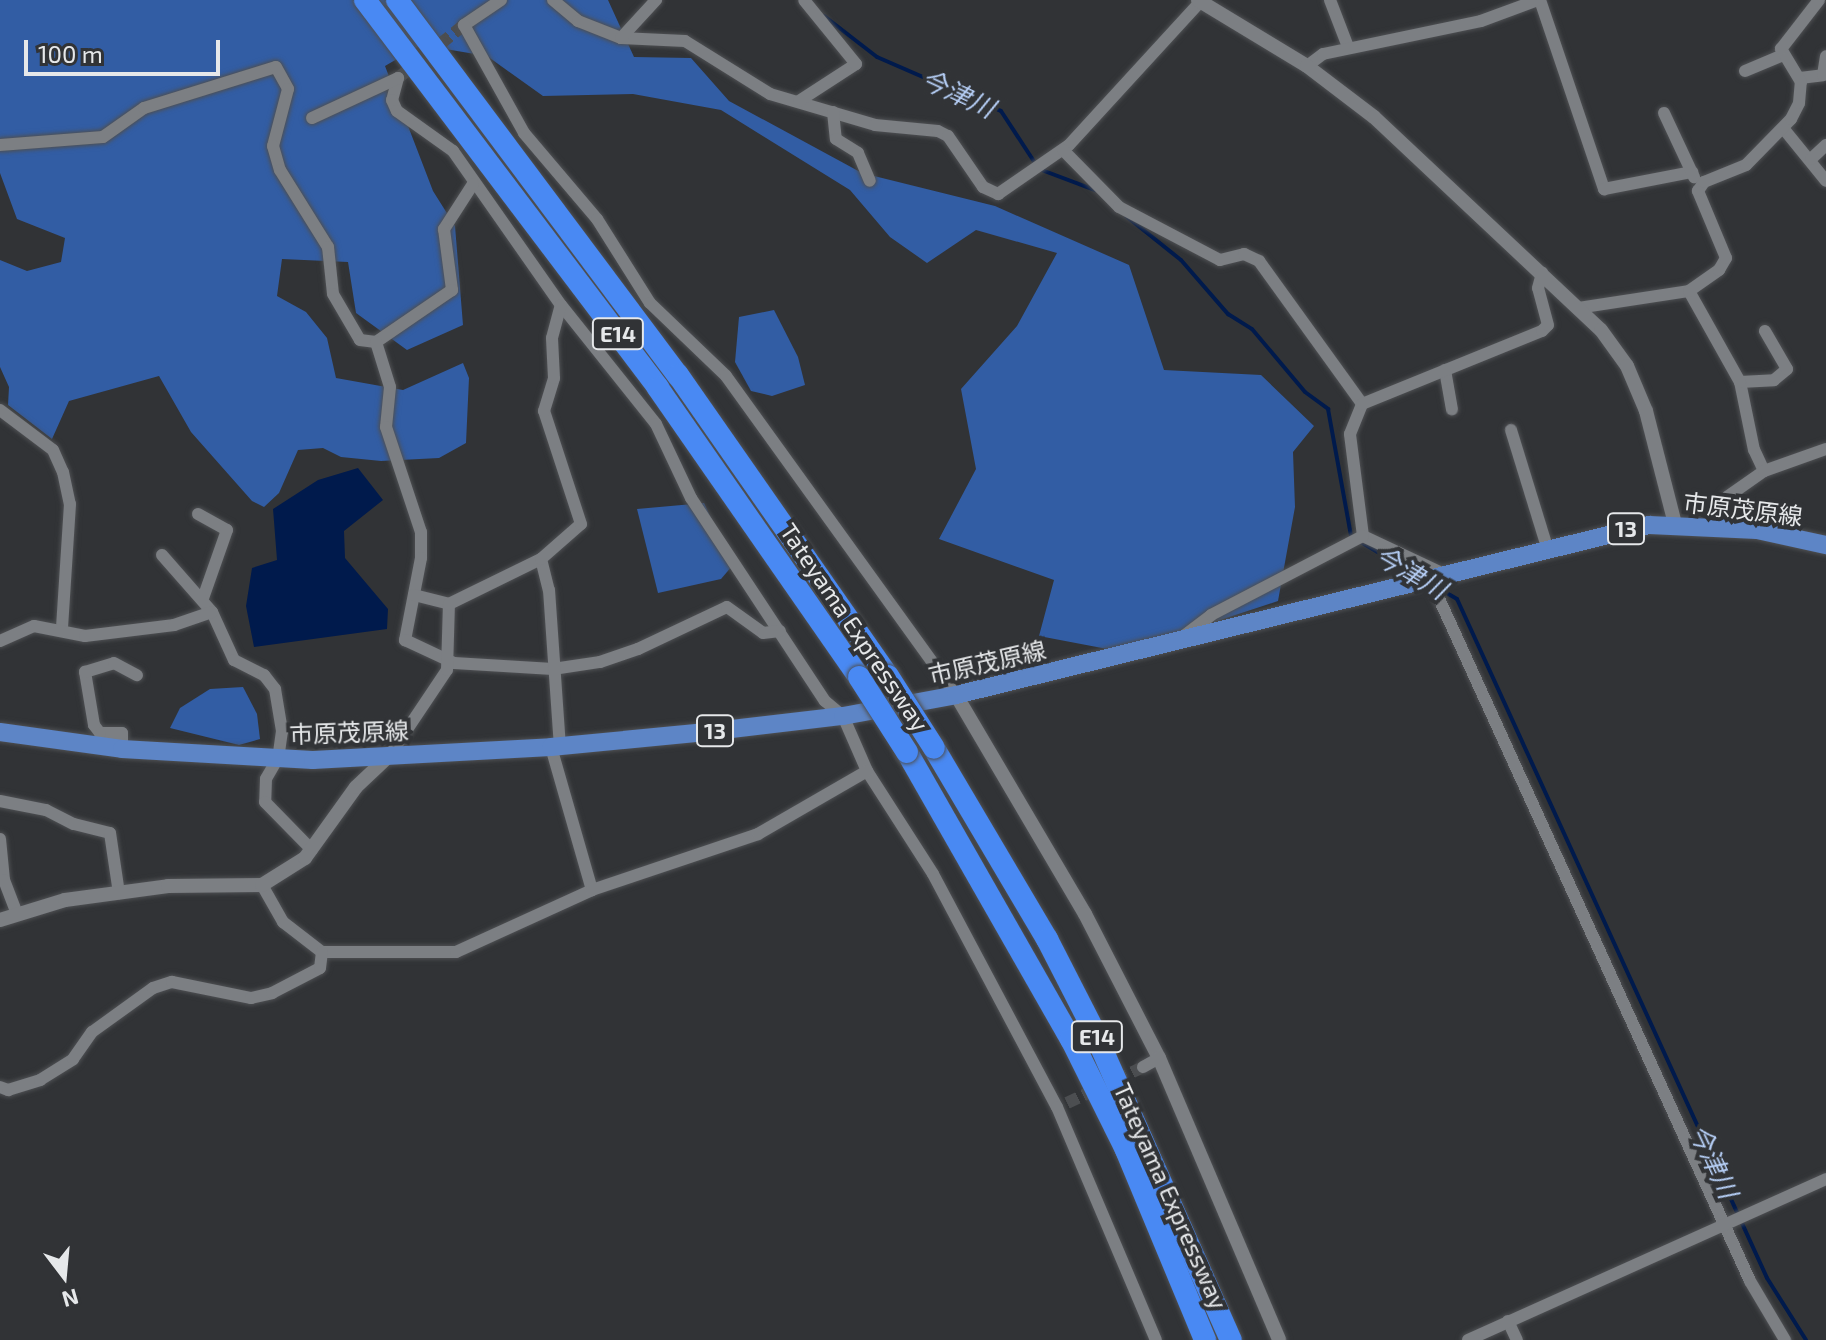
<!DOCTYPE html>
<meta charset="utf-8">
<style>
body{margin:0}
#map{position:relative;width:1826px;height:1340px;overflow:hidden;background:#313336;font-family:"Exo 2","Noto Sans JP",sans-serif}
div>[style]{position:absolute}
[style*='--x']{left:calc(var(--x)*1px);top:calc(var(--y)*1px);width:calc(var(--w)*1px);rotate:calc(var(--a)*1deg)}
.forest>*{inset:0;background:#325da4}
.water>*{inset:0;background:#001a4c}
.stream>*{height:4px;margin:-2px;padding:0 2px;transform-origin:2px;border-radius:2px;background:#001a4c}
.minor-tunnel>*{height:12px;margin-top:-6px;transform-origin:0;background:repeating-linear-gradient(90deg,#4c4e51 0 12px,transparent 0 18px)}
.roads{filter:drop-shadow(0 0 2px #4e5053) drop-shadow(0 0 2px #4e5053)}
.minor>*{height:12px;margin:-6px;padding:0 6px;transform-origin:6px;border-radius:6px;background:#7c7f83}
.tertiary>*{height:14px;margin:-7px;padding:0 7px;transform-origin:7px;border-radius:7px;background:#7c7f83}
.primary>*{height:18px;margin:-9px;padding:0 9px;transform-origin:9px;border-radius:9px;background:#5d85c6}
.motorway>*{height:22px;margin:-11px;padding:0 11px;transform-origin:11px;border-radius:11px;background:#4989f3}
.bridges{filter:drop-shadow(0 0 2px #4e5053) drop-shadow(0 0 2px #4e5053)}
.motorway-bridge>*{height:22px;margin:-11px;padding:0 11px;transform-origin:11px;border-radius:11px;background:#4989f3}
span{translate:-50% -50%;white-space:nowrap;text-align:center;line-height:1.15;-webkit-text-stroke:8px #313336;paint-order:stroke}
.shield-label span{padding:2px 6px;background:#313336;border:2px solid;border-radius:6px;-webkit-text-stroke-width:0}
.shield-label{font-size:22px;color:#e6e8ea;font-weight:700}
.street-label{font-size:24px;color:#e6e8ea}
.water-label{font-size:26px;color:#b7d0f8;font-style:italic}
.north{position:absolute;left:24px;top:1236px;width:80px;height:80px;-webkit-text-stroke:6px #313336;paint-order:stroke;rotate:164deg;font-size:22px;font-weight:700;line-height:32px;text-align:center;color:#e6e8ea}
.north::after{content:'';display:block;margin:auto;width:28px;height:36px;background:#e6e8ea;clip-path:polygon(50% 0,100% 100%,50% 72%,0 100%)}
.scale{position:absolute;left:24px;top:40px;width:196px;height:36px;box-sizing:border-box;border:4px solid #e6e8ea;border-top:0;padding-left:10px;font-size:24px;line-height:28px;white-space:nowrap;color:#e6e8ea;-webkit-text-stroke:6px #313336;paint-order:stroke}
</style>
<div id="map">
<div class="forest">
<i style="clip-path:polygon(0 0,608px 0,634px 57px,691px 58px,729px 101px,862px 173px,995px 206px,1129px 265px,1164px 370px,1261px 375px,1314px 426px,1293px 452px,1295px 507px,1278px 601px,1123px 652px,1039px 636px,1054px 580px,939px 539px,976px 469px,961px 389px,1017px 326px,1057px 253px,976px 230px,927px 263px,890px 237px,850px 190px,721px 110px,633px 94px,543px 96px,487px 56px,421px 45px,385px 66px,433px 191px,455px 226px,463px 325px,407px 350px,356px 313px,348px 262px,282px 259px,277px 296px,306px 312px,327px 338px,336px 378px,403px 390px,463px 363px,469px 378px,466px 443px,439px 458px,381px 461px,341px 457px,323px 448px,298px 450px,279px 493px,264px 507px,252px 501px,191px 432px,159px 376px,69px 401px,52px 439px,8px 405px,9px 387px,0 367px,0 260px,27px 271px,61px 262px,65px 238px,17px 219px,0 173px)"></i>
<i style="clip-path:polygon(774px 310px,798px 357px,805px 385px,772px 396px,751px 391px,735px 362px,739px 317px)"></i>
<i style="clip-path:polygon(704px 503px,733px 565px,721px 579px,658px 593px,637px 509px)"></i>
<i style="clip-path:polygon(243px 687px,257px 714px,260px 739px,239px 745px,170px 728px,180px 708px,210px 689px)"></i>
</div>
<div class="water">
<i style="clip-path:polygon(358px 468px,383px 500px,344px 531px,345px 558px,388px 609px,387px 629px,254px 647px,246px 606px,252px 568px,277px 560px,273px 509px,318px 480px)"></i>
</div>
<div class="stream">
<i style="--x:824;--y:16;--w:67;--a:37.7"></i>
<i style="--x:877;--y:57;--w:135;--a:23.5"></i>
<i style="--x:1001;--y:111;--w:69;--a:56.8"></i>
<i style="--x:1039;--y:169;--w:60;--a:20.6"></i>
<i style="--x:1126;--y:216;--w:70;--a:38.7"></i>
<i style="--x:1181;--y:260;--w:72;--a:49"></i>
<i style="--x:1228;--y:314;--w:28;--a:32"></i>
<i style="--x:1252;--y:329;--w:82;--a:49.9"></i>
<i style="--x:1305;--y:392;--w:29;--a:36"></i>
<i style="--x:1328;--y:409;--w:129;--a:79.7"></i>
<i style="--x:1351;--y:536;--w:77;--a:31.2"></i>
<i style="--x:1438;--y:588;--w:22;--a:30"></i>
<i style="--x:1457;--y:599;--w:746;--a:65.46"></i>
<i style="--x:1767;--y:1278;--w:73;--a:57.8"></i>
</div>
<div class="minor-tunnel">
<i style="--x:398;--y:78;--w:85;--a:-38.8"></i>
<i style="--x:1067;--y:1103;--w:84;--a:-25.3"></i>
</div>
<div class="roads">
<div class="minor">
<i style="--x:501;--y:0;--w:45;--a:146"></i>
<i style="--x:464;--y:25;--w:124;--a:60.9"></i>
<i style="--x:524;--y:133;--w:113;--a:49.7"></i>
<i style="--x:597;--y:219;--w:99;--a:57.8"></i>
<i style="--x:650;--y:303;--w:105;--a:43.8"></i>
<i style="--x:726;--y:376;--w:393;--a:54.2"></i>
<i style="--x:553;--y:0;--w:33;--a:40"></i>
<i style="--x:578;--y:21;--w:46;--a:21.6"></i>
<i style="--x:621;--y:38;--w:64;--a:2.7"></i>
<i style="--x:685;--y:41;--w:100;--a:31.9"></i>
<i style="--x:770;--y:94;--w:109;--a:16.4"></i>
<i style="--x:875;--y:125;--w:63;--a:5.4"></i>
<i style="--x:938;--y:131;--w:11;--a:27"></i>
<i style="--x:948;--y:136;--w:62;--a:55.5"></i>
<i style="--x:983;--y:187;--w:17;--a:25"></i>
<i style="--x:998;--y:194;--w:86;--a:-34.6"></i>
<i style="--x:1069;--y:145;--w:194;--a:-47.5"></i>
<i style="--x:1330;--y:0;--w:50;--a:69"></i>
<i style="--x:1540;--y:0;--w:200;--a:71.3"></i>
<i style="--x:1604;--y:189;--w:90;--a:-10.9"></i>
<i style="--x:621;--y:38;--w:52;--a:-47.4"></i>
<i style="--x:1307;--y:66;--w:20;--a:-37"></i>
<i style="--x:1323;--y:54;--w:161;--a:-11.8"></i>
<i style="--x:1481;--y:21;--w:61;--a:-20.2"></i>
<i style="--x:1745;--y:71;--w:41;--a:-22.8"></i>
<i style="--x:398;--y:78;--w:23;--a:105"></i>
<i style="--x:392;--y:100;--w:12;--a:66"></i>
<i style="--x:397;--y:111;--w:69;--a:35.5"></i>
<i style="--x:453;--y:151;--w:188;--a:55"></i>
<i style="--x:561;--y:305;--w:152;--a:51.4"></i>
<i style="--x:656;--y:424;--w:82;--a:64.7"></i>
<i style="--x:691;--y:498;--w:243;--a:56.6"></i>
<i style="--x:825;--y:701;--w:23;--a:40"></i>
<i style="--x:843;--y:716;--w:60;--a:66.4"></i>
<i style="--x:867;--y:771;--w:122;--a:57.3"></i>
<i style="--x:933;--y:874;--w:264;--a:62"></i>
<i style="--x:1057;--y:1107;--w:253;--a:67"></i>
<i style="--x:1800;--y:78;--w:23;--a:-7"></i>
<i style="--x:1823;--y:75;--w:19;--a:-81"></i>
<i style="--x:799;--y:101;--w:68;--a:-33"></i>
<i style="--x:856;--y:64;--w:82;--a:-129.1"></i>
<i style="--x:833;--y:112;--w:27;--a:84"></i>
<i style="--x:836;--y:139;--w:26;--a:32"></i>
<i style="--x:858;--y:153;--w:30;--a:67"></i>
<i style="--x:1664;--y:113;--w:71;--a:64.9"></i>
<i style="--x:312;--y:118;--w:95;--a:-24.9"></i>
<i style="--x:1783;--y:128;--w:68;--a:50.9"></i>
<i style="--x:0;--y:145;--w:103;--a:-4.4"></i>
<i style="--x:103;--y:137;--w:50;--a:-35.3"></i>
<i style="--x:144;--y:108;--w:138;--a:-17.3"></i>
<i style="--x:276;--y:67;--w:25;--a:61"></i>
<i style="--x:288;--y:89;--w:59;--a:104.7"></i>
<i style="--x:273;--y:146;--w:25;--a:74"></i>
<i style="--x:280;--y:170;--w:91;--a:58.1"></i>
<i style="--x:328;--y:247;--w:47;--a:83.9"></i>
<i style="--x:333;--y:294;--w:53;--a:59.6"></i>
<i style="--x:360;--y:340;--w:16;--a:7"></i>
<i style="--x:1063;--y:150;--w:80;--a:45.5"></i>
<i style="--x:1119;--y:207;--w:114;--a:27.7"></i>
<i style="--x:1220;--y:260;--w:25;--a:-14"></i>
<i style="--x:1244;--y:254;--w:17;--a:25"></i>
<i style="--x:1259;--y:261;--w:176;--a:54.2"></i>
<i style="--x:1811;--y:159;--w:21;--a:-43"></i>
<i style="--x:473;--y:184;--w:54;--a:122.8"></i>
<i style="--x:444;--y:229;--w:62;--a:82.5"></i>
<i style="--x:452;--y:290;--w:92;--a:145.6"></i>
<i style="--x:376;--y:342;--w:47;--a:72.7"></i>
<i style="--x:390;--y:387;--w:40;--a:95.7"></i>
<i style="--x:386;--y:427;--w:111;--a:71.6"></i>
<i style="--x:421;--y:532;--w:26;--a:90"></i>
<i style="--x:421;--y:558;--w:84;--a:101"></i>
<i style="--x:405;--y:640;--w:54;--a:25.1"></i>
<i style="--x:454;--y:663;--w:99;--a:3.5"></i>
<i style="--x:553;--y:669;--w:48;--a:-8.5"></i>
<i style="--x:600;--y:662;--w:40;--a:-18.9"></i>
<i style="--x:638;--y:649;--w:98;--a:-25.3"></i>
<i style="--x:727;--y:607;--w:44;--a:35.8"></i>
<i style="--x:763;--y:633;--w:17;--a:-7"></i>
<i style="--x:1578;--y:308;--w:112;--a:-8.7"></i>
<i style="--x:1445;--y:370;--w:40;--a:80"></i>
<i style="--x:1740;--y:382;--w:34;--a:-3"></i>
<i style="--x:1774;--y:380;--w:17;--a:-40"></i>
<i style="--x:1787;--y:369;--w:44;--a:-120.1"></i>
<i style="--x:0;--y:410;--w:66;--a:37"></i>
<i style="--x:53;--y:450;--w:24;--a:66"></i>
<i style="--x:63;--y:472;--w:33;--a:78"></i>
<i style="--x:70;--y:504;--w:125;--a:93.7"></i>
<i style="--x:1511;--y:430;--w:126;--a:72.9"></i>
<i style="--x:1764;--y:471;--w:23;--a:-115"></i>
<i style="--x:1754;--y:450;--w:69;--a:-101.6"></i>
<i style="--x:1740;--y:382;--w:104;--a:-119.3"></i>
<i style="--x:1689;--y:291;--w:37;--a:-35"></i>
<i style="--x:1719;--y:270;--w:14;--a:-60"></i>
<i style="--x:1726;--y:258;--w:73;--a:-112.7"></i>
<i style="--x:1698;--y:191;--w:11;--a:-56"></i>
<i style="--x:1704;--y:182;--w:45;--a:-22"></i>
<i style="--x:1746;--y:165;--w:64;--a:-45.6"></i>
<i style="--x:1791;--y:119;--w:18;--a:-63"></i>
<i style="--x:1799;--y:103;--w:21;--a:-85"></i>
<i style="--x:1801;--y:82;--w:39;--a:-121"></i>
<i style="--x:1781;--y:49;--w:62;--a:-52.2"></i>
<i style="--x:198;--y:514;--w:33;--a:29"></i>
<i style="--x:227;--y:530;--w:72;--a:109.4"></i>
<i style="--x:1709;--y:526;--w:34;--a:-58"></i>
<i style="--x:1727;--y:497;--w:45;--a:-35.1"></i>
<i style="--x:1764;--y:471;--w:66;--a:-19.5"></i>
<i style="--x:162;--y:555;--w:76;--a:48.7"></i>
<i style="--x:212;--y:612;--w:53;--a:65.4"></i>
<i style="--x:234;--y:660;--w:34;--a:27"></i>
<i style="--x:264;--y:675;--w:18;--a:52"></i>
<i style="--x:275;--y:689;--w:43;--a:80.5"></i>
<i style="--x:282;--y:731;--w:27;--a:98"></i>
<i style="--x:278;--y:758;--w:24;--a:120"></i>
<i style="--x:266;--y:779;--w:23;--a:92"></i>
<i style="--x:265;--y:802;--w:67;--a:45.6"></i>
<i style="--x:541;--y:559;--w:32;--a:76"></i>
<i style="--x:549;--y:590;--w:156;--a:86"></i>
<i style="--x:1448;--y:576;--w:94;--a:-154.8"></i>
<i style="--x:1363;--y:536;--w:103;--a:-97.3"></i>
<i style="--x:1350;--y:434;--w:32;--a:-68"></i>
<i style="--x:1362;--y:404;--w:194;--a:-22.1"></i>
<i style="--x:1542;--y:331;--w:8;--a:-45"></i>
<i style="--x:1548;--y:325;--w:38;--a:-105"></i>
<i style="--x:1538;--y:288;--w:16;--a:-75"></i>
<i style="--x:1431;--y:581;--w:769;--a:65.5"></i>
<i style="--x:1750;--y:1281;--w:69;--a:59.3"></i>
<i style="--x:414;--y:595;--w:36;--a:14"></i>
<i style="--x:1181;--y:638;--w:38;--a:-37"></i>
<i style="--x:1211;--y:615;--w:171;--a:-27.5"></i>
<i style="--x:0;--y:641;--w:37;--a:-24"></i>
<i style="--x:34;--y:626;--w:52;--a:11.1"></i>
<i style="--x:85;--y:636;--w:90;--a:-7"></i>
<i style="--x:174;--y:625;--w:40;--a:-18.9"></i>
<i style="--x:551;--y:747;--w:149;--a:74"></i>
<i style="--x:122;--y:749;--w:16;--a:-90"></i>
<i style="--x:122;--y:733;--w:22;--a:180"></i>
<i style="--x:100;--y:733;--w:10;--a:-127"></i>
<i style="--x:94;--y:725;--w:54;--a:-99.6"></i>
<i style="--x:85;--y:672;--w:30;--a:-17"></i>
<i style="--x:114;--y:663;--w:26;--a:28"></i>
<i style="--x:390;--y:755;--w:102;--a:-56.2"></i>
<i style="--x:447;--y:670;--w:66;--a:-88.3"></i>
<i style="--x:449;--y:604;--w:102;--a:-26.1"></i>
<i style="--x:541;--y:559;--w:53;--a:-41.2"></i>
<i style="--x:581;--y:524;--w:119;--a:-108.1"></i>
<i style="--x:544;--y:411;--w:34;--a:-73"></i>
<i style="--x:554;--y:378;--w:40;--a:-92.9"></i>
<i style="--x:552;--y:338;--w:34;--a:-75"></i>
<i style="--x:0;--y:801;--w:47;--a:11.1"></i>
<i style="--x:46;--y:810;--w:31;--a:27"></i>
<i style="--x:74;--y:824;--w:37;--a:14"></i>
<i style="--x:110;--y:833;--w:61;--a:81.5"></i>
<i style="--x:0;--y:839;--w:41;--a:84.4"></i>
<i style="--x:4;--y:880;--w:34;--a:69"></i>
<i style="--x:262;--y:885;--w:43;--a:60.4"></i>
<i style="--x:283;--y:922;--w:49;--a:37.6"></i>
<i style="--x:322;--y:952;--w:134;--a:0"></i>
<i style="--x:456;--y:952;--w:149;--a:-24.5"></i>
<i style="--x:592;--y:890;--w:175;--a:-18.6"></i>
<i style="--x:758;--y:834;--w:126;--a:-30"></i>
<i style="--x:1143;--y:1067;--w:18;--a:-29"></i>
<i style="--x:0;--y:1087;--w:9;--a:21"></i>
<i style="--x:8;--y:1090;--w:34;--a:-17"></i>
<i style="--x:40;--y:1080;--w:39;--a:-32"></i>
<i style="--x:73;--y:1059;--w:33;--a:-55"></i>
<i style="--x:92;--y:1032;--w:75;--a:-35.8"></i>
<i style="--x:153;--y:988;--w:20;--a:-18"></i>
<i style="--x:172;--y:982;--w:81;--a:11.4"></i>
<i style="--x:251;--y:998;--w:22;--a:-13"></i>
<i style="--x:272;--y:993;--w:54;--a:-27.5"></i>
<i style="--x:320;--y:968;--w:16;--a:-83"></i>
<i style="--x:1508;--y:1321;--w:21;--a:65"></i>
<i style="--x:1468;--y:1340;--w:393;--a:-24.2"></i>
</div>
<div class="tertiary">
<i style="--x:1198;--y:0;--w:127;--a:31.2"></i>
<i style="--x:1307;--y:66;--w:84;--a:37.3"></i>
<i style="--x:1374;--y:117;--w:311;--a:43.2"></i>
<i style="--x:1601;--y:330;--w:44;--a:54.2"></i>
<i style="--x:1627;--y:366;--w:49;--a:67.1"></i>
<i style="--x:1646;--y:411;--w:117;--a:75.6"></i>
<i style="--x:956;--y:695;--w:254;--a:59.5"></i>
<i style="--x:1085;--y:914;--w:162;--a:62.8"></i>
<i style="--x:1159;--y:1058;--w:306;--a:66.9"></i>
<i style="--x:0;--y:920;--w:68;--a:-17.1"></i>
<i style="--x:65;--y:900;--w:104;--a:-7.7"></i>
<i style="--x:168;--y:886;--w:94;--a:-0.6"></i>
<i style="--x:262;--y:885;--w:51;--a:-32.1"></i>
<i style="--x:305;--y:858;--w:87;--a:-54.3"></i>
<i style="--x:356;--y:787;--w:47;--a:-43.3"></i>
</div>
<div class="primary">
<i style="--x:0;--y:732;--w:123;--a:7.9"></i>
<i style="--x:122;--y:749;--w:191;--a:3.3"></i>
<i style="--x:313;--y:760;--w:238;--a:-3.1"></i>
<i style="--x:551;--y:747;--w:156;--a:-5.5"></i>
<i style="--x:706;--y:732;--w:138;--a:-6.7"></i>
<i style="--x:843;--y:716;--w:115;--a:-10.5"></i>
<i style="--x:956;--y:695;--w:714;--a:-13.78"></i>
<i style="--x:1649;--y:525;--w:108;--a:2.7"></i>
<i style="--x:1757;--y:530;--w:71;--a:12.3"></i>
</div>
<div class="motorway">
<i style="--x:365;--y:0;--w:486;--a:52.9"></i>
<i style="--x:658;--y:388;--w:352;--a:55.2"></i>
<i style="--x:397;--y:0;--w:469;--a:53.2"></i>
<i style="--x:678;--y:375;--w:367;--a:55.1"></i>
<i style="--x:934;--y:748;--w:222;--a:59.4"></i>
<i style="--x:1047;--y:939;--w:101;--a:62.9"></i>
<i style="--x:1093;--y:1029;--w:340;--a:66.1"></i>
<i style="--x:907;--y:752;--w:331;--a:60.3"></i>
<i style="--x:1071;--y:1039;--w:124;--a:63.6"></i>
<i style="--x:1126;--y:1150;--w:206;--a:67.4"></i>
</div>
</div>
<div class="bridges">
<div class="motorway-bridge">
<i style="--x:888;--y:676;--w:85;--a:57.4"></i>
<i style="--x:859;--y:677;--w:89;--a:57.4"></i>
</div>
</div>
<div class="shield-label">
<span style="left:618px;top:334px">E14</span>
<span style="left:1626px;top:529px">13</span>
<span style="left:715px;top:731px">13</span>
<span style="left:1097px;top:1037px">E14</span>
</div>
<div class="street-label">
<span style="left:1743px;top:509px;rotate:7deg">市原茂原線</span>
<span style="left:855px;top:627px;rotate:56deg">Tateyama Expressway</span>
<span style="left:987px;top:662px;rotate:-13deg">市原茂原線</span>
<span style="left:349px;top:732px;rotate:-2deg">市原茂原線</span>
<span style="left:1171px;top:1196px;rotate:66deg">Tateyama Expressway</span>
</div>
<div class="water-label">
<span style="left:958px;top:93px;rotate:25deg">今津川</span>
<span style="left:1411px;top:572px;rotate:30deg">今津川</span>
<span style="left:1714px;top:1161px;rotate:65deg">今津川</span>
</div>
<div class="north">N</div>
<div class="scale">100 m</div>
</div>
